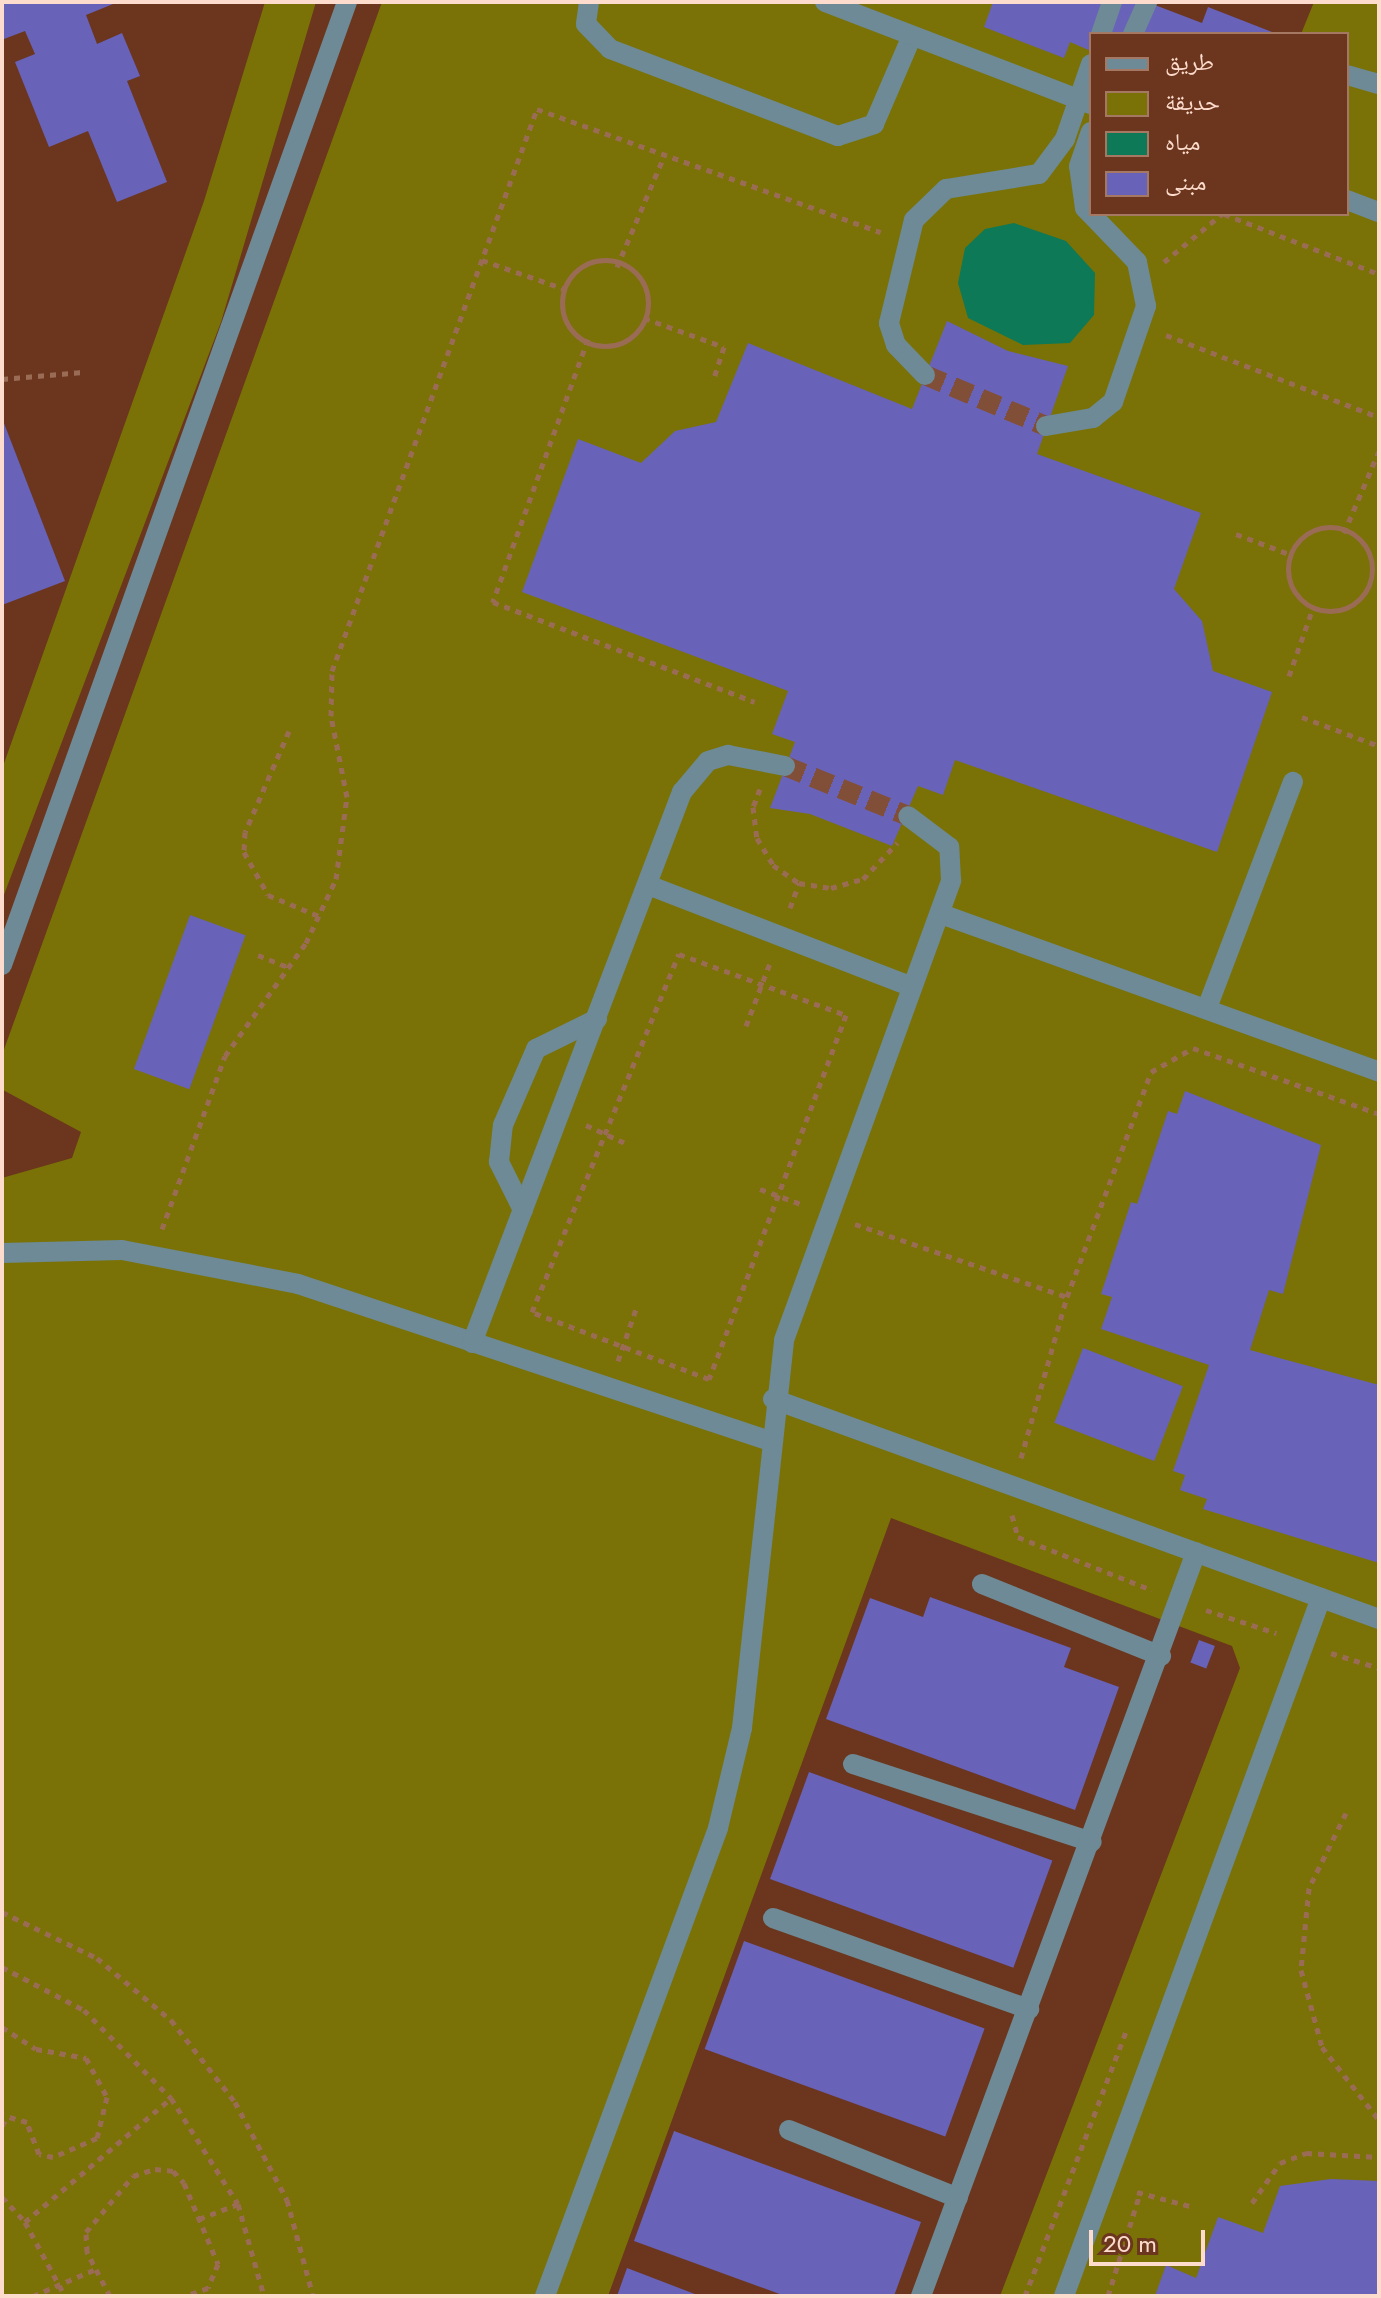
<!DOCTYPE html>
<meta charset="utf-8">
<style>
body{margin:0}
#map{position:relative;width:1381px;height:2298px;overflow:hidden;background:#6b361d;font-family:Jost,"Noto Naskh Arabic",sans-serif}
div>[style]{position:absolute}
[style*='--x']{left:calc(var(--x)*1px);top:calc(var(--y)*1px);width:calc(var(--w)*1px);rotate:calc(var(--a)*1deg)}
.green>*{inset:0;background:#7a7206}
.water>*{inset:0;background:#0d7956}
.building>*{inset:0;background:#6862b9;transform-origin:0 0}
.minor-tunnel>*{height:20px;margin-top:-10px;transform-origin:0;background:repeating-linear-gradient(90deg,#814f38 0 20px,transparent 0 30px)}
.path>*{height:5px;margin-top:-2.5px;transform-origin:0;background:repeating-linear-gradient(90deg,#9a6c56 0 6px,transparent 0 12px)}
.path>.ring{margin:-2.5px;padding:0;box-sizing:content-box;background:none;border:5px solid #9a6c56;border-radius:50%}
.minor>*{height:20px;margin:-10px;padding:0 10px;transform-origin:10px;border-radius:10px;background:#6d8a96}
span{translate:-50% -50%;white-space:nowrap;text-align:center;line-height:1.15;-webkit-text-stroke:7px #6b361d;paint-order:stroke}
.frame{position:absolute;inset:0;border:4px solid #fddcce;pointer-events:none}
.legend{position:absolute;left:1089px;top:32px;width:260px;height:184px;box-sizing:border-box;background:#6b361d;border:2px solid #a57864;margin:0;padding:10px 14px;list-style:none;font-size:24px;color:#fddcce}
.legend li{display:flex;align-items:center;gap:16px;height:40px}
.legend b{width:40px;border:2px solid #a57864}
.scale{position:absolute;left:1089px;top:2230px;width:116px;height:36px;box-sizing:border-box;border:4px solid #fddcce;border-top:0;padding-left:10px;font-size:24px;line-height:28px;white-space:nowrap;color:#fddcce;-webkit-text-stroke:6px #6b361d;paint-order:stroke}
</style>
<div id="map">
<div class="green">
<i style="clip-path:polygon(265px 2px,316px 2px,221px 322px,2px 900px,2px 769px,204px 201px)"></i>
<i style="clip-path:polygon(382px 2px,1129px 2px,1091px 34px,1091px 214px,1347px 214px,1347px 34px,1301px 34px,1314px 2px,1379px 2px,1379px 2296px,1000px 2296px,1240px 1668px,1232px 1646px,891px 1518px,608px 2296px,2px 2296px,2px 1178px,72px 1158px,81px 1132px,3px 1090px,2px 1055px)"></i>
</div>
<div class="water">
<i style="clip-path:polygon(1014px 223px,1066px 241px,1095px 273px,1094px 315px,1070px 343px,1023px 345px,968px 318px,958px 283px,965px 248px,985px 229px)"></i>
</div>
<div class="building">
<i style="clip-path:polygon(2px 2px,118px 2px,86px 15px,97px 44px,122px 33px,140px 76px,127px 81px,167px 182px,117px 202px,88px 131px,49px 147px,15px 62px,35px 54px,25px 31px,4px 39px)"></i>
<i style="clip-path:polygon(993px 2px,1147px 2px,1202px 23px,1208px 7px,1277px 34px,1091px 34px,1091px 51px,1070px 42px,1064px 58px,984px 27px)"></i>
<i style="clip-path:polygon(947px 321px,1008px 351px,1068px 366px,1037px 454px,1201px 513px,1174px 589px,1202px 621px,1213px 671px,1272px 692px,1217px 852px,955px 760px,943px 795px,918px 786px,892px 846px,810px 814px,770px 808px,795px 742px,772px 734px,788px 691px,522px 592px,578px 439px,641px 463px,675px 431px,716px 422px,748px 343px,912px 409px)"></i>
<i style="clip-path:polygon(2px 418px,65px 581px,2px 605px)"></i>
<i style="left:190px;top:915px;width:59px;height:164px;rotate:20deg"></i>
<i style="clip-path:polygon(1185px 1091px,1321px 1145px,1283px 1294px,1269px 1290px,1250px 1350px,1379px 1385px,1379px 1563px,1203px 1509px,1207px 1499px,1180px 1490px,1185px 1475px,1173px 1471px,1209px 1365px,1101px 1329px,1112px 1297px,1101px 1294px,1131px 1202px,1137px 1204px,1168px 1111px,1177px 1114px)"></i>
<i style="left:1083px;top:1348px;width:107px;height:80px;rotate:21deg"></i>
<i style="clip-path:polygon(930px 1597px,1071px 1648px,1064px 1667px,1119px 1687px,1075px 1810px,826px 1719px,870px 1598px,923px 1617px)"></i>
<i style="left:1199px;top:1640px;width:17px;height:24px;rotate:21deg"></i>
<i style="left:809px;top:1772px;width:259px;height:114px;rotate:20deg"></i>
<i style="left:744px;top:1941px;width:256px;height:115px;rotate:20deg"></i>
<i style="clip-path:polygon(674px 2131px,921px 2222px,894px 2296px,785px 2296px,634px 2241px)"></i>
<i style="clip-path:polygon(1331px 2179px,1379px 2181px,1379px 2296px,1155px 2296px,1166px 2265px,1196px 2278px,1218px 2217px,1263px 2233px,1280px 2186px)"></i>
<i style="clip-path:polygon(627px 2268px,700px 2296px,617px 2296px)"></i>
</div>
<div class="minor-tunnel">
<i style="--x:925;--y:375;--w:131;--a:22.9"></i>
<i style="--x:785;--y:766;--w:133;--a:22.1"></i>
</div>
<div class="path">
<i style="--x:1224;--y:214;--w:166;--a:21.2"></i>
<i style="--x:482;--y:260;--w:88;--a:19.3"></i>
<i class="ring" style="left:562px;top:260px;width:81px;height:81px"></i>
<i style="--x:1164;--y:262;--w:75;--a:-39.6"></i>
<i style="--x:617;--y:267;--w:123;--a:-67"></i>
<i style="--x:644;--y:318;--w:85;--a:19.9"></i>
<i style="--x:724;--y:347;--w:36;--a:108"></i>
<i style="--x:1166;--y:335;--w:228;--a:21.1"></i>
<i style="--x:588;--y:339;--w:280;--a:109.9"></i>
<i style="--x:493;--y:602;--w:280;--a:20.9"></i>
<i style="--x:2;--y:379;--w:81;--a:-4.9"></i>
<i class="ring" style="left:1288px;top:527px;width:79px;height:79px"></i>
<i style="--x:1344;--y:533;--w:89;--a:-66.9"></i>
<i style="--x:1236;--y:534;--w:60;--a:20.6"></i>
<i style="--x:1289;--y:676;--w:75;--a:-70.6"></i>
<i style="--x:1302;--y:717;--w:82;--a:20.6"></i>
<i style="--x:289;--y:731;--w:110;--a:113.5"></i>
<i style="--x:245;--y:832;--w:20;--a:93"></i>
<i style="--x:244;--y:852;--w:49;--a:60.8"></i>
<i style="--x:268;--y:895;--w:57;--a:22.5"></i>
<i style="--x:760;--y:789;--w:19;--a:111"></i>
<i style="--x:753;--y:807;--w:31;--a:83"></i>
<i style="--x:757;--y:838;--w:31;--a:59"></i>
<i style="--x:773;--y:865;--w:32;--a:35"></i>
<i style="--x:799;--y:883;--w:32;--a:9"></i>
<i style="--x:831;--y:888;--w:33;--a:-16"></i>
<i style="--x:863;--y:879;--w:50;--a:-46.6"></i>
<i style="--x:790;--y:908;--w:27;--a:-70"></i>
<i style="--x:679;--y:954;--w:178;--a:20.1"></i>
<i style="--x:846;--y:1015;--w:389;--a:110.6"></i>
<i style="--x:709;--y:1379;--w:189;--a:-159.3"></i>
<i style="--x:532;--y:1312;--w:387;--a:-67.7"></i>
<i style="--x:258;--y:955;--w:32;--a:22"></i>
<i style="--x:746;--y:1026;--w:67;--a:-69.1"></i>
<i style="--x:586;--y:1125;--w:43;--a:24.8"></i>
<i style="--x:760;--y:1189;--w:47;--a:20"></i>
<i style="--x:855;--y:1224;--w:224;--a:19"></i>
<i style="--x:162;--y:1229;--w:184;--a:-70"></i>
<i style="--x:225;--y:1056;--w:139;--a:-54.4"></i>
<i style="--x:306;--y:943;--w:71;--a:-64.9"></i>
<i style="--x:336;--y:879;--w:83;--a:-82.4"></i>
<i style="--x:347;--y:797;--w:83;--a:-101.2"></i>
<i style="--x:331;--y:716;--w:45;--a:-88.7"></i>
<i style="--x:332;--y:671;--w:598;--a:-69.96"></i>
<i style="--x:537;--y:109;--w:365;--a:19.7"></i>
<i style="--x:618;--y:1361;--w:58;--a:-70.9"></i>
<i style="--x:1021;--y:1458;--w:167;--a:-74.1"></i>
<i style="--x:1067;--y:1297;--w:240;--a:-69.5"></i>
<i style="--x:1151;--y:1072;--w:48;--a:-29.7"></i>
<i style="--x:1193;--y:1048;--w:197;--a:19.5"></i>
<i style="--x:1012;--y:1515;--w:23;--a:75"></i>
<i style="--x:1018;--y:1537;--w:144;--a:21.6"></i>
<i style="--x:1206;--y:1610;--w:74;--a:18.2"></i>
<i style="--x:1331;--y:1653;--w:50;--a:17.4"></i>
<i style="--x:1346;--y:1813;--w:84;--a:116.3"></i>
<i style="--x:1309;--y:1888;--w:82;--a:95.6"></i>
<i style="--x:1301;--y:1970;--w:80;--a:74.7"></i>
<i style="--x:1322;--y:2047;--w:93;--a:52"></i>
<i style="--x:2;--y:1912;--w:106;--a:25.8"></i>
<i style="--x:97;--y:1958;--w:97;--a:40"></i>
<i style="--x:171;--y:2020;--w:104;--a:52"></i>
<i style="--x:235;--y:2102;--w:111;--a:62"></i>
<i style="--x:287;--y:2200;--w:99;--a:74.8"></i>
<i style="--x:2;--y:1967;--w:93;--a:27.7"></i>
<i style="--x:84;--y:2010;--w:124;--a:45.3"></i>
<i style="--x:171;--y:2098;--w:125;--a:57.7"></i>
<i style="--x:238;--y:2204;--w:96;--a:74.2"></i>
<i style="--x:2;--y:2027;--w:40;--a:32.9"></i>
<i style="--x:36;--y:2049;--w:51;--a:10.2"></i>
<i style="--x:86;--y:2058;--w:44;--a:61.7"></i>
<i style="--x:107;--y:2097;--w:42;--a:103.7"></i>
<i style="--x:97;--y:2138;--w:48;--a:156.6"></i>
<i style="--x:53;--y:2157;--w:14;--a:-168"></i>
<i style="--x:39;--y:2154;--w:34;--a:-111"></i>
<i style="--x:27;--y:2122;--w:26;--a:-164"></i>
<i style="--x:2;--y:2126;--w:12;--a:-59"></i>
<i style="--x:1137;--y:2192;--w:55;--a:14.8"></i>
<i style="--x:2;--y:2197;--w:34;--a:47"></i>
<i style="--x:25;--y:2222;--w:84;--a:61.6"></i>
<i style="--x:1252;--y:2203;--w:49;--a:-55"></i>
<i style="--x:1280;--y:2163;--w:28;--a:-21"></i>
<i style="--x:1306;--y:2153;--w:73;--a:3.1"></i>
<i style="--x:199;--y:2219;--w:42;--a:-21"></i>
<i style="--x:25;--y:2222;--w:192;--a:-40.3"></i>
<i style="--x:33;--y:2296;--w:69;--a:-23.2"></i>
<i style="--x:110;--y:2296;--w:50;--a:-117.6"></i>
<i style="--x:87;--y:2252;--w:20;--a:-93"></i>
<i style="--x:86;--y:2232;--w:73;--a:-50"></i>
<i style="--x:133;--y:2176;--w:23;--a:-18"></i>
<i style="--x:155;--y:2169;--w:18;--a:6"></i>
<i style="--x:173;--y:2171;--w:16;--a:47"></i>
<i style="--x:184;--y:2183;--w:88;--a:67.2"></i>
<i style="--x:218;--y:2264;--w:26;--a:113"></i>
<i style="--x:208;--y:2288;--w:24;--a:161"></i>
<i style="--x:1025;--y:2296;--w:284;--a:-69.1"></i>
<i style="--x:1108;--y:2296;--w:108;--a:-72.7"></i>
</div>
<div class="minor">
<i style="--x:589;--y:2;--w:22;--a:98"></i>
<i style="--x:586;--y:24;--w:35;--a:46"></i>
<i style="--x:610;--y:49;--w:244;--a:20.9"></i>
<i style="--x:838;--y:136;--w:38;--a:-18"></i>
<i style="--x:874;--y:124;--w:94;--a:-66.7"></i>
<i style="--x:825;--y:2;--w:285;--a:21"></i>
<i style="--x:1101;--y:34;--w:34;--a:-71"></i>
<i style="--x:1133;--y:34;--w:35;--a:-66"></i>
<i style="--x:1347;--y:75;--w:33;--a:16"></i>
<i style="--x:1347;--y:200;--w:34;--a:21"></i>
<i style="--x:925;--y:375;--w:42;--a:-134"></i>
<i style="--x:896;--y:345;--w:23;--a:-108"></i>
<i style="--x:889;--y:323;--w:106;--a:-76.4"></i>
<i style="--x:914;--y:220;--w:45;--a:-44.1"></i>
<i style="--x:946;--y:189;--w:94;--a:-9.2"></i>
<i style="--x:1039;--y:174;--w:44;--a:-53.4"></i>
<i style="--x:1065;--y:139;--w:79;--a:-70.9"></i>
<i style="--x:1046;--y:426;--w:48;--a:-9.7"></i>
<i style="--x:1093;--y:418;--w:26;--a:-39"></i>
<i style="--x:1113;--y:402;--w:102;--a:-71"></i>
<i style="--x:1146;--y:306;--w:45;--a:-101.6"></i>
<i style="--x:1137;--y:262;--w:75;--a:-133.9"></i>
<i style="--x:1085;--y:208;--w:42;--a:-98.1"></i>
<i style="--x:1079;--y:166;--w:36;--a:-71"></i>
<i style="--x:648;--y:885;--w:283;--a:21.1"></i>
<i style="--x:941;--y:914;--w:466;--a:19.8"></i>
<i style="--x:2;--y:965;--w:1023;--a:-70.29"></i>
<i style="--x:1207;--y:1008;--w:242;--a:-69.2"></i>
<i style="--x:523;--y:1210;--w:54;--a:-116.6"></i>
<i style="--x:499;--y:1162;--w:37;--a:-84"></i>
<i style="--x:503;--y:1125;--w:83;--a:-66.5"></i>
<i style="--x:536;--y:1049;--w:68;--a:-26.2"></i>
<i style="--x:2;--y:1253;--w:120;--a:-1.4"></i>
<i style="--x:122;--y:1250;--w:179;--a:10.9"></i>
<i style="--x:298;--y:1284;--w:495;--a:18.4"></i>
<i style="--x:472;--y:1343;--w:590;--a:-69.14"></i>
<i style="--x:682;--y:792;--w:40;--a:-50"></i>
<i style="--x:708;--y:761;--w:21;--a:-17"></i>
<i style="--x:728;--y:755;--w:58;--a:10.9"></i>
<i style="--x:773;--y:1399;--w:645;--a:19.95"></i>
<i style="--x:982;--y:1584;--w:193;--a:21.9"></i>
<i style="--x:853;--y:1764;--w:251;--a:18.1"></i>
<i style="--x:773;--y:1918;--w:272;--a:19.6"></i>
<i style="--x:789;--y:2130;--w:182;--a:21.9"></i>
<i style="--x:545;--y:2296;--w:499;--a:-69.7"></i>
<i style="--x:718;--y:1828;--w:103;--a:-76.5"></i>
<i style="--x:742;--y:1728;--w:390;--a:-83.8"></i>
<i style="--x:784;--y:1340;--w:489;--a:-70"></i>
<i style="--x:951;--y:880;--w:33;--a:-93"></i>
<i style="--x:949;--y:847;--w:51;--a:-142.9"></i>
<i style="--x:921;--y:2296;--w:793;--a:-69.71"></i>
<i style="--x:1064;--y:2296;--w:744;--a:-69.79"></i>
</div>
<div class="frame"></div>
<ul class="legend">
<li><b style="height:10px;background:#6d8a96"></b>طريق</li>
<li><b style="height:22px;background:#7a7206"></b>حديقة</li>
<li><b style="height:22px;background:#0d7956"></b>مياه</li>
<li><b style="height:22px;background:#6862b9"></b>مبنى</li>
</ul>
<div class="scale">20 m</div>
</div>
